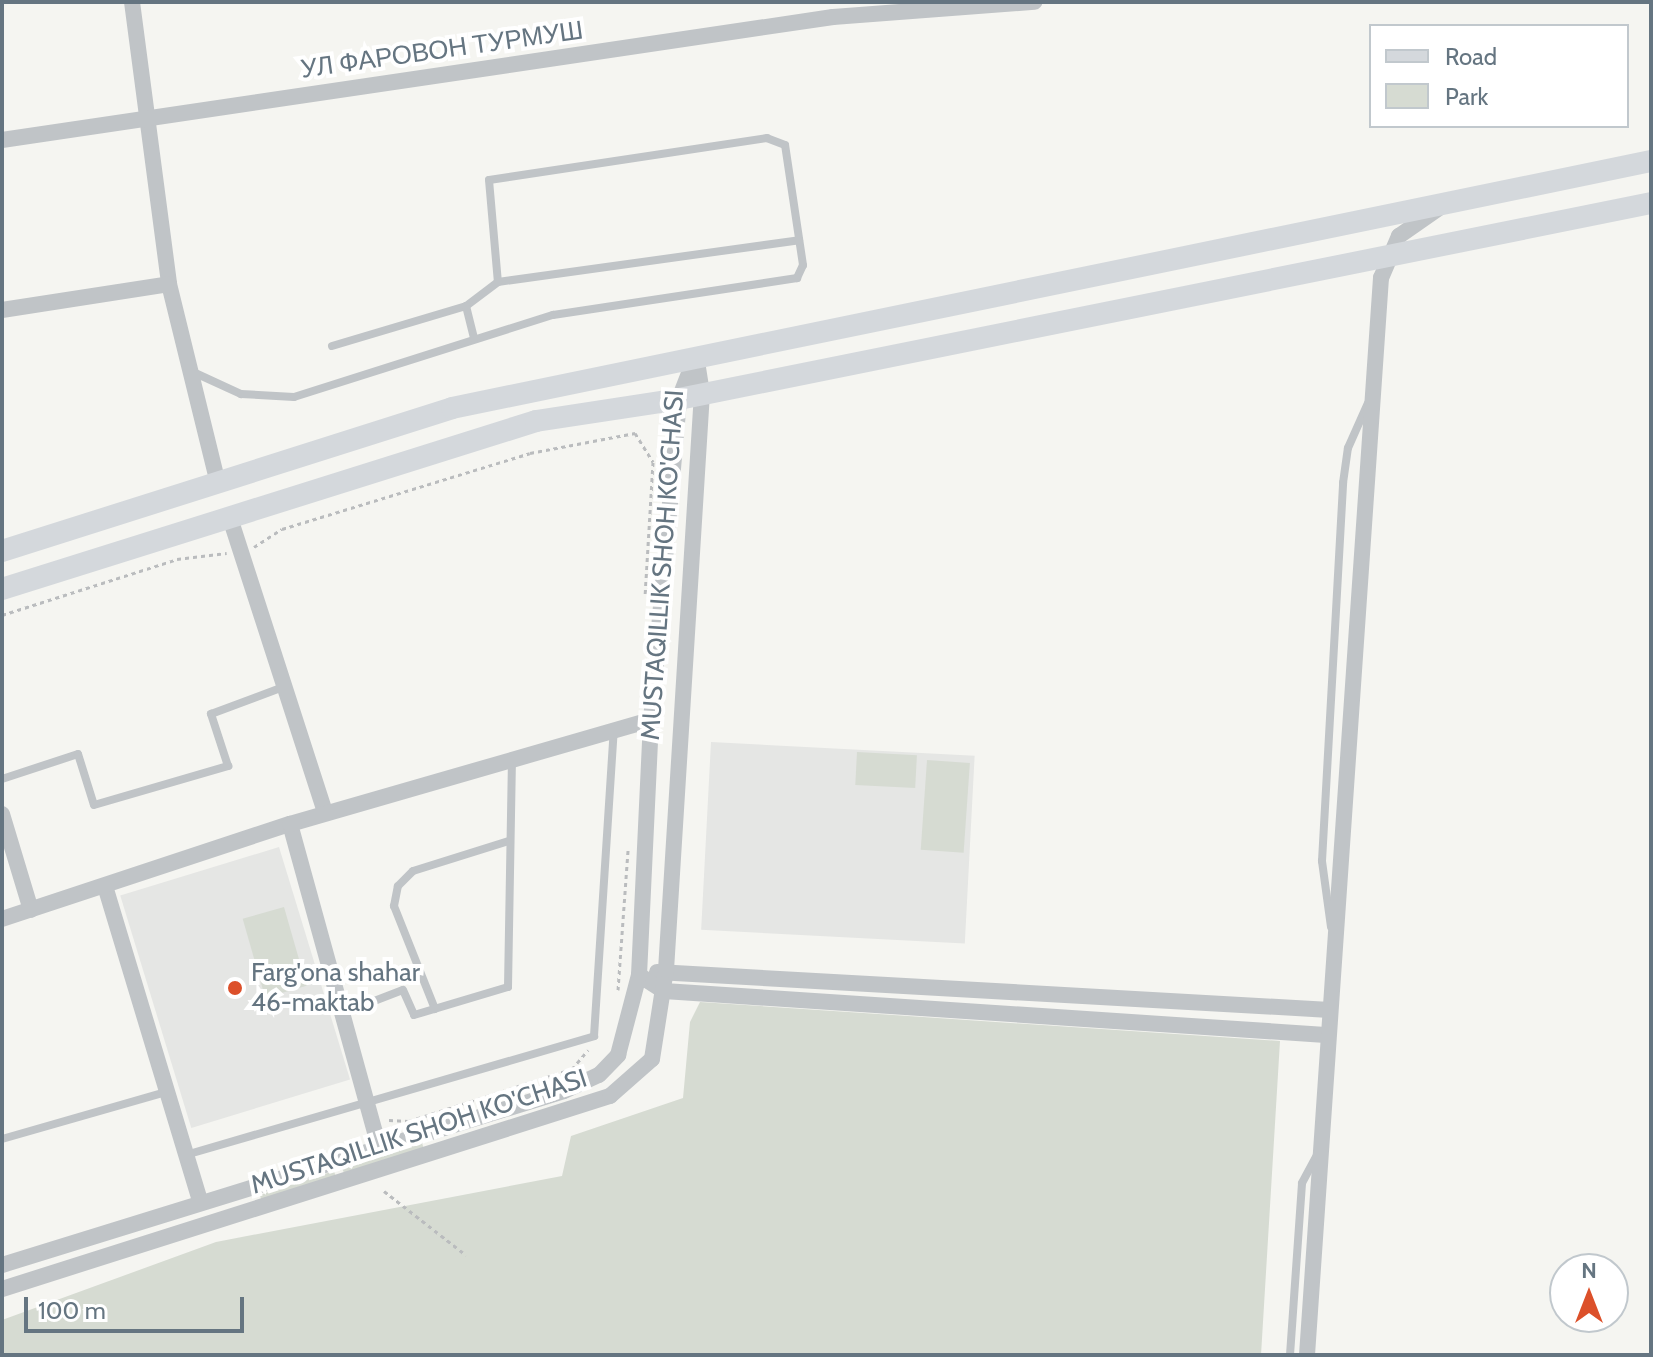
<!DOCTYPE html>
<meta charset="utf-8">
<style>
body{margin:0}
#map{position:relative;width:1653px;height:1357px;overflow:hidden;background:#f5f5f1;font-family:Cabin,sans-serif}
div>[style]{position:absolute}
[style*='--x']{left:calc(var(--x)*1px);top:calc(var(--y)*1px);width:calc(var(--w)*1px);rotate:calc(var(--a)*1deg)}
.built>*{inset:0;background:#e5e6e4;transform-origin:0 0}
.green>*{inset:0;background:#d6dbd2;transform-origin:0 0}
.path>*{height:3px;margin-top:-1.5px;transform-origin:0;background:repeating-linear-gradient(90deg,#babcbe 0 4px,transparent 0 8px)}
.lane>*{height:8px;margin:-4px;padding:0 4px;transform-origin:4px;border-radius:4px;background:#c0c4c7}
.street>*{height:16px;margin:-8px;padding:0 8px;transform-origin:8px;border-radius:8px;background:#c0c4c7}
.secondary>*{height:22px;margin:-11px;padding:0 11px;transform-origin:11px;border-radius:11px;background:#d4d8dc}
.dots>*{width:22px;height:22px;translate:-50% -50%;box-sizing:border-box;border:4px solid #fff;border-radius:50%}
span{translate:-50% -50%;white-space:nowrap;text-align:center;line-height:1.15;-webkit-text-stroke:8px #fff;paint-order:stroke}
.street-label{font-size:26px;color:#657581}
.poi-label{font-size:26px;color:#657581}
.left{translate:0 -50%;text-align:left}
.frame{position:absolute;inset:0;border:4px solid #657581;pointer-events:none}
.legend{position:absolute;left:1369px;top:24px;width:260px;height:104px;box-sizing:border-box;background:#fff;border:2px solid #c1c8cd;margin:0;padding:10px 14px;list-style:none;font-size:24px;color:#657581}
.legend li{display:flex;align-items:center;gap:16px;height:40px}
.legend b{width:40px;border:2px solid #c1c8cd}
.north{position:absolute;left:1549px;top:1253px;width:80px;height:80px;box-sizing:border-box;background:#fff;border:2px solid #c1c8cd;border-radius:50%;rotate:0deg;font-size:22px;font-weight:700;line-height:32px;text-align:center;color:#657581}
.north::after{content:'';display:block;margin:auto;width:28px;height:36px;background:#dc502a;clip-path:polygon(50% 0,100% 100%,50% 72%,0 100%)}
.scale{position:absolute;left:24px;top:1297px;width:220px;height:36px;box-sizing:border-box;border:4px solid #657581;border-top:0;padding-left:10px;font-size:24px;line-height:28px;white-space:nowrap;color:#657581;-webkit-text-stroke:6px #fff;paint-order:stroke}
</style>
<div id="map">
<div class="built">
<i style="left:711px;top:742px;width:264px;height:188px;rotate:3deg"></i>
<i style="left:279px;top:847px;width:243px;height:166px;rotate:73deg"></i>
</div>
<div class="green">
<i style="left:857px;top:752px;width:60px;height:33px;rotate:3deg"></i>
<i style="left:927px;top:760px;width:43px;height:90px;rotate:4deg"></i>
<i style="left:284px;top:907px;width:82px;height:43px;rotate:74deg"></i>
<i style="clip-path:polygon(700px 1002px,1280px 1041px,1261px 1355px,2px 1355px,2px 1320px,216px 1242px,562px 1176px,571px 1136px,683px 1098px,690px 1022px)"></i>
<i style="clip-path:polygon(422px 1143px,424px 1149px,344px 1173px,342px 1168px)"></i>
<i style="left:334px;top:1171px;width:6px;height:78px;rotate:72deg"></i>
</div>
<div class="path">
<i style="--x:254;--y:547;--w:33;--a:-33"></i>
<i style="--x:282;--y:529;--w:259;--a:-17"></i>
<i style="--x:530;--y:453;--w:107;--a:-10.8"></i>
<i style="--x:635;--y:433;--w:34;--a:58"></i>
<i style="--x:653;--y:462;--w:133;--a:93.4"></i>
<i style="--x:2;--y:615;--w:184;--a:-17.7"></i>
<i style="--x:177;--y:559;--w:50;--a:-6.8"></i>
<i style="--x:618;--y:990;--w:140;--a:-85.9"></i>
<i style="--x:389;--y:1120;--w:20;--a:3"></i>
<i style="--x:409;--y:1121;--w:171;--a:-17.7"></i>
<i style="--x:572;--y:1069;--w:25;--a:-50"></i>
<i style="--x:384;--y:1191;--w:104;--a:38"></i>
</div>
<div class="lane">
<i style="--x:498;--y:282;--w:304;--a:-7.9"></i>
<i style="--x:332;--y:346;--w:140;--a:-16.6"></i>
<i style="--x:193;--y:372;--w:53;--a:24.6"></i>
<i style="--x:241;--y:394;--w:53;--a:3.2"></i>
<i style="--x:294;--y:397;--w:272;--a:-17.6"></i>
<i style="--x:553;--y:315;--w:247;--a:-8.6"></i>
<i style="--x:797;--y:278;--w:14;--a:-65"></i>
<i style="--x:803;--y:265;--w:121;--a:-98.5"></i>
<i style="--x:785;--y:145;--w:19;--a:-159"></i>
<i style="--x:767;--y:138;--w:281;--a:171.4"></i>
<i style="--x:489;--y:180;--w:102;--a:85"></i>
<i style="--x:498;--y:282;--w:40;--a:143"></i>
<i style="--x:466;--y:306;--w:33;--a:76"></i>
<i style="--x:2;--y:779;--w:80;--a:-18.2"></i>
<i style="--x:78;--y:754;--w:53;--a:72.6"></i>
<i style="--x:94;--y:805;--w:140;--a:-16.2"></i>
<i style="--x:228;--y:766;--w:55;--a:-108.1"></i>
<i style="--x:211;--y:714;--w:80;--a:-20.5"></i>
<i style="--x:1331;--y:927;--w:67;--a:-97.8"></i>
<i style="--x:1322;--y:861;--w:379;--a:-86.8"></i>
<i style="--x:1343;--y:483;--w:35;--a:-82"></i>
<i style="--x:1348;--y:448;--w:49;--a:-66"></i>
<i style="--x:435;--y:1009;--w:111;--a:-111.7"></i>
<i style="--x:394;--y:906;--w:20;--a:-79"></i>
<i style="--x:398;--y:886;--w:21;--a:-45"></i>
<i style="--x:413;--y:871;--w:101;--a:-17.4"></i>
<i style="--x:343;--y:1013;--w:64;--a:-21"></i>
<i style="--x:403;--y:990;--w:27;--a:66"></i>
<i style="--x:414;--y:1015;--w:98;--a:-16.6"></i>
<i style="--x:508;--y:987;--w:228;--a:-89"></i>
<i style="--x:2;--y:1139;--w:171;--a:-16"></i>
<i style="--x:189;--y:1154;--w:422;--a:-16.2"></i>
<i style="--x:594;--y:1036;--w:307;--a:-86.3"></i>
<i style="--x:1290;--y:1355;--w:172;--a:-86"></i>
<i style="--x:1302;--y:1183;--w:30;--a:-62"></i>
</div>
<div class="street">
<i style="--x:132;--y:2;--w:284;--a:82.5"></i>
<i style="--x:169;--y:284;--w:201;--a:76.2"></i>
<i style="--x:2;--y:140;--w:840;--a:-8.42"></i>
<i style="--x:833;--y:17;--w:202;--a:-4.3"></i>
<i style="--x:2;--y:310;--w:169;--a:-8.8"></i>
<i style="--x:230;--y:518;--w:309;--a:72.1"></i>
<i style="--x:2;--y:814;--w:100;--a:73.2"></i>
<i style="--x:105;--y:886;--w:331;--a:73.2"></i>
<i style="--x:2;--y:919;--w:303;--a:-18.3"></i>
<i style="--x:657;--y:972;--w:674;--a:3.23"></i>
<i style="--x:639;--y:975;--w:30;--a:33"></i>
<i style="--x:664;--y:991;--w:663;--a:3.8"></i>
<i style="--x:379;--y:1147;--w:335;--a:-105.4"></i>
<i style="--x:290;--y:824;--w:376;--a:-16.1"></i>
<i style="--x:2;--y:1265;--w:588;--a:-17.2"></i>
<i style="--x:564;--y:1091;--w:38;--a:-25"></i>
<i style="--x:599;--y:1075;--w:28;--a:-46"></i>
<i style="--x:618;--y:1055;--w:83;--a:-75.3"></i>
<i style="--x:639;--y:975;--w:255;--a:-87.3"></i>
<i style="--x:651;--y:720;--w:322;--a:-85"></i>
<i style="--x:679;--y:399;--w:44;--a:-68.7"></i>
<i style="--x:2;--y:1289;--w:638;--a:-17.61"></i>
<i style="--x:610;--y:1096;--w:56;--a:-41.4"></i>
<i style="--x:652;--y:1059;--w:90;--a:-81.1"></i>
<i style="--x:666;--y:970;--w:578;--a:-86.43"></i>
<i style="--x:702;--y:393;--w:37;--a:-99"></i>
<i style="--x:1307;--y:1355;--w:1080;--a:-86.07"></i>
<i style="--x:1381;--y:278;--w:46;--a:-66.8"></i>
<i style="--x:1399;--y:236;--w:49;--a:-35"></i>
</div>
<div class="secondary">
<i style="--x:2;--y:551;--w:472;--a:-17.6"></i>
<i style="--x:452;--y:408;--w:1224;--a:-11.64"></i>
<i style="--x:2;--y:589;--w:560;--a:-17.46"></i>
<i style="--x:536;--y:421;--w:145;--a:-8.7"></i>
<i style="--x:679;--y:399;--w:992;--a:-11.4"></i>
</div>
<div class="dots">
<i style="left:235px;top:988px;background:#dc502a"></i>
</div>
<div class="street-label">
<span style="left:442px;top:50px;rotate:-8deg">УЛ ФАРОВОН ТУРМУШ</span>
<span style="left:663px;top:565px;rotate:-86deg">MUSTAQILLIK SHOH KO'CHASI</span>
<span style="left:419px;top:1132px;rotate:-18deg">MUSTAQILLIK SHOH KO'CHASI</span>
</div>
<div class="poi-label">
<span class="left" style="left:251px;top:988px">Farg'ona shahar<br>46-maktab</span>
</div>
<div class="frame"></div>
<ul class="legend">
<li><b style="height:10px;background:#d4d8dc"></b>Road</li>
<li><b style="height:22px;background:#d6dbd2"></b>Park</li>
</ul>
<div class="north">N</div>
<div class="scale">100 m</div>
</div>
